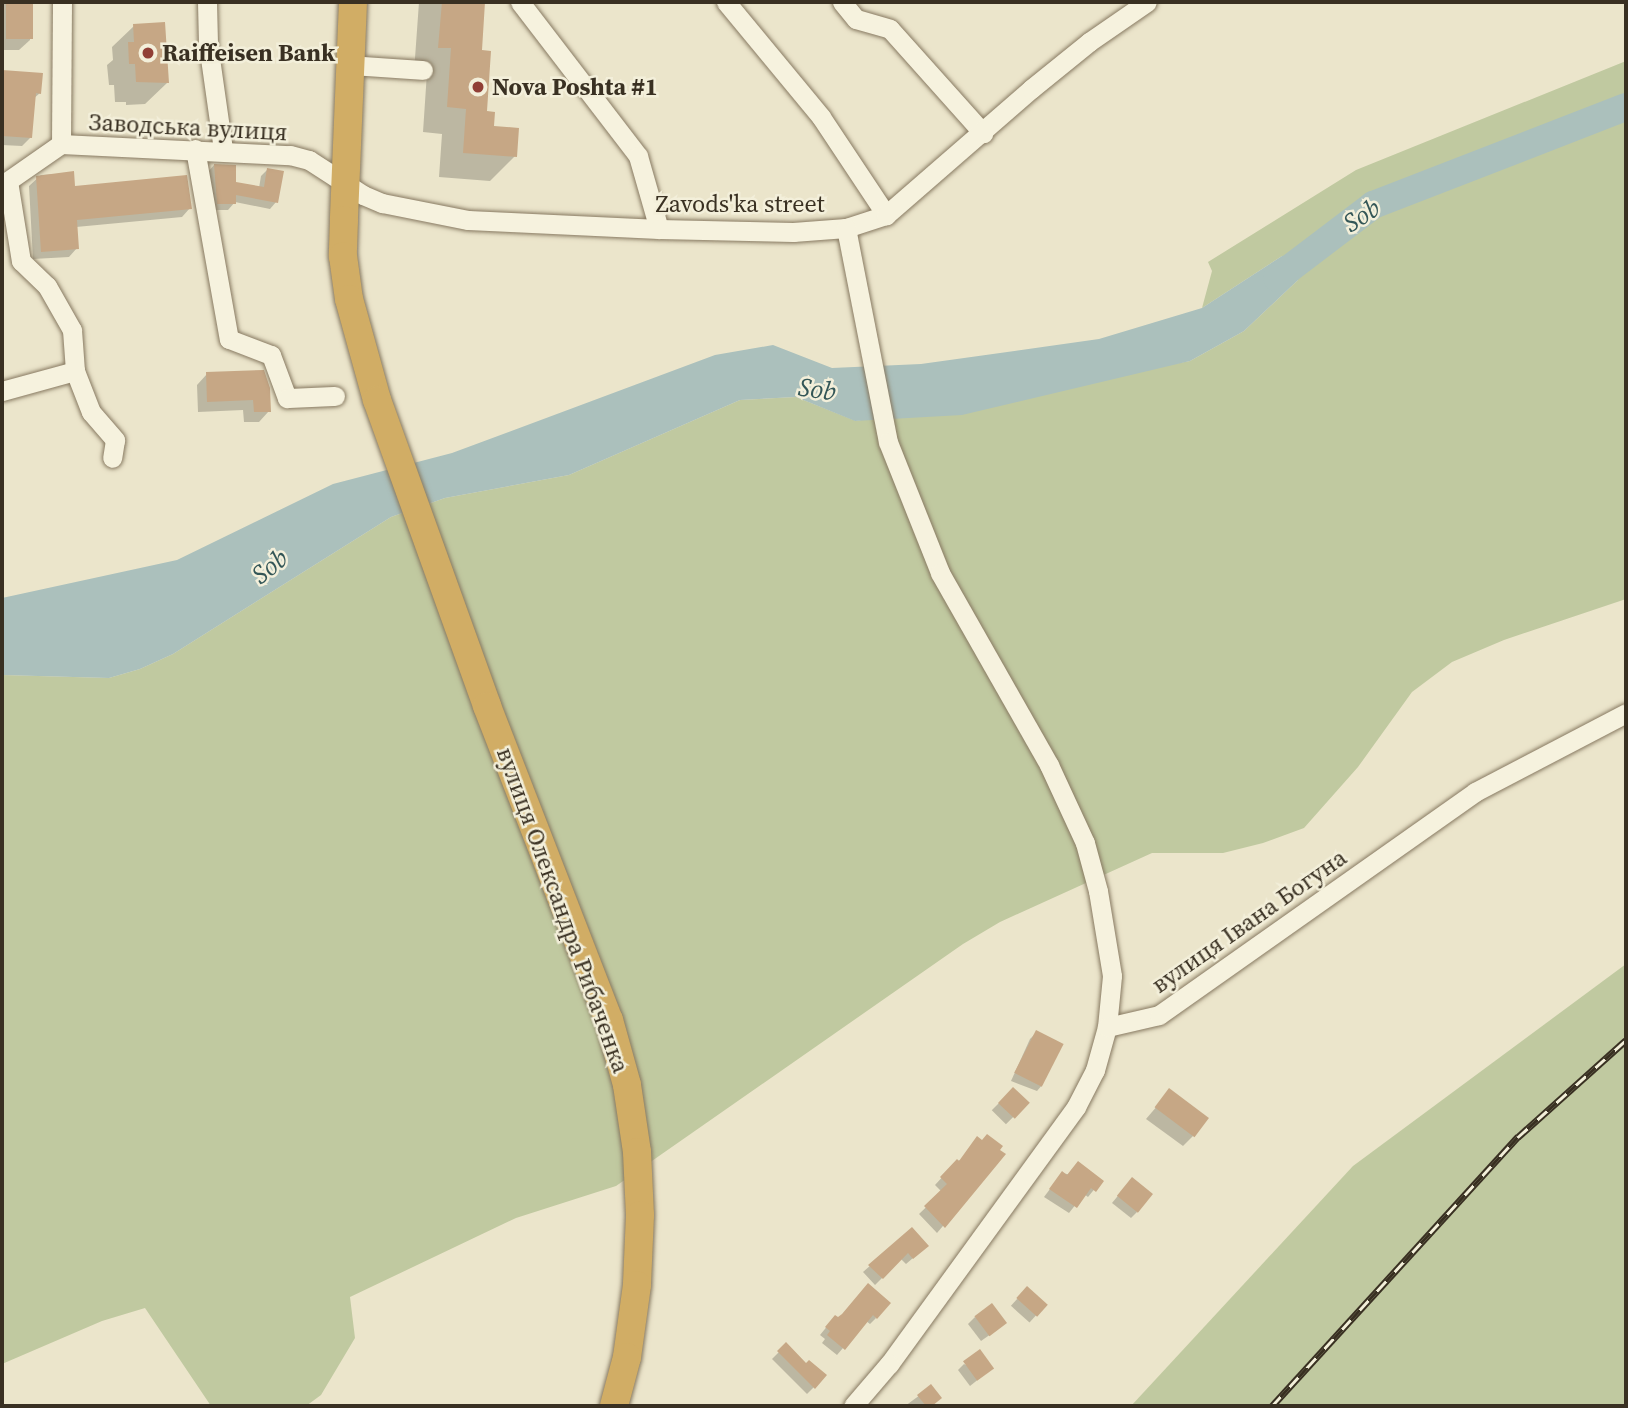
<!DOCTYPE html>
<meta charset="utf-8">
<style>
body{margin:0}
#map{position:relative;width:1628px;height:1408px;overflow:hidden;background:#ebe5cb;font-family:"Source Serif 4",serif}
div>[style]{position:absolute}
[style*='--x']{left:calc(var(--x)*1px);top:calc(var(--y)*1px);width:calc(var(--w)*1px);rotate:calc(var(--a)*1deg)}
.green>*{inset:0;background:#c0c9a0}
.water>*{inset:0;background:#abc0bc}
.shadow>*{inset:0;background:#0003;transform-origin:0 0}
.river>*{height:28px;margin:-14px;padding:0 14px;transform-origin:14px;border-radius:14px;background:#abc0bc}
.building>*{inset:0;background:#c6a785;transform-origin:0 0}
.roads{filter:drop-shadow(0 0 2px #877961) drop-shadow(0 0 2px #877961)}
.minor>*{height:19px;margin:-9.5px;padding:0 9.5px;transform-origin:9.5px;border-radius:9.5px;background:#f6f2de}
.highway>*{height:28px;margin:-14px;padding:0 14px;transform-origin:14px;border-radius:14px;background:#d1ad65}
.rail>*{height:7px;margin-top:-3.5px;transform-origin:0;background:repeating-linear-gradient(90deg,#f3efda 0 13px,#393022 0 26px);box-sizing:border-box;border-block:2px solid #393022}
.dots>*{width:19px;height:19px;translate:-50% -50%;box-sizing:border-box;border:4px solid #f3efda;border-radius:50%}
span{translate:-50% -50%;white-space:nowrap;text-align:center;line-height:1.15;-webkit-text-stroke:5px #f3efda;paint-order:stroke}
.poi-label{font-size:24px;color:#393022;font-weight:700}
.left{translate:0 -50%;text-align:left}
.street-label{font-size:24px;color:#393022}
.water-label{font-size:26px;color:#335657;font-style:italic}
.frame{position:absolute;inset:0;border:4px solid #393022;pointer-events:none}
</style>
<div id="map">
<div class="green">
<i style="clip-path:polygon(1626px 61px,1626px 599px,1504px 640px,1452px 662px,1412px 692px,1358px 767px,1304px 828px,1263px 843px,1223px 853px,1152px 853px,1000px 922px,963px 944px,616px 1186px,516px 1218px,350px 1297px,355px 1338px,321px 1395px,306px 1406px,211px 1406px,145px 1308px,102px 1321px,2px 1364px,2px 675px,109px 678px,140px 669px,173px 654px,391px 517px,445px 498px,569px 475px,740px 400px,796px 397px,856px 421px,1190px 361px,1244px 331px,1298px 280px,1282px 256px,1202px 308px,1212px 271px,1208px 262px,1356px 170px)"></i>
<i style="clip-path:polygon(1626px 964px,1626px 1406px,1131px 1406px,1353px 1166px)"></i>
</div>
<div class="water">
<i style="clip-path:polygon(1307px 255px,1298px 280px,1244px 331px,1190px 361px,962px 415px,855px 421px,796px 397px,740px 400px,569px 475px,445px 498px,391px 517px,173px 654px,140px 669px,109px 678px,2px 675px,2px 598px,177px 560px,333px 484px,452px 453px,715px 355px,773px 345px,832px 368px,921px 364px,1099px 339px,1202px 308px,1282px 256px)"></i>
</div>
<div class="shadow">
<i style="clip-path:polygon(2px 2px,32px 2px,30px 40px,19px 50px,2px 50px)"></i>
<i style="clip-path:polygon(419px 2px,484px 2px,480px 52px,485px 112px,492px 127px,515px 156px,490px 181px,439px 177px,442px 134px,423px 132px,427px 72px,414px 72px)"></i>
<i style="clip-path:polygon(134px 26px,167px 83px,145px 104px,126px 105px,126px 102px,115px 102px,114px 85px,109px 85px,107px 65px,113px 60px,112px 47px)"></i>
<i style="clip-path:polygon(2px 71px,41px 75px,40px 93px,33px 99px,31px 137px,22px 146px,2px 145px)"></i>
<i style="clip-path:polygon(214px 165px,234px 183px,259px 188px,261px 176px,268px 169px,276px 202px,270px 209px,235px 202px,228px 210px,211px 210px,208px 172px)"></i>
<i style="clip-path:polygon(73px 173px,74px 188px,190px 208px,182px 217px,76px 227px,77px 248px,69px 257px,33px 259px,29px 186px,41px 175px)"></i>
<i style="clip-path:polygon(262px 372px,269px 411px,259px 422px,244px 422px,243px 410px,198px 412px,197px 385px,207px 374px)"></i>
<i style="clip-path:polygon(1037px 1032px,1043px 1084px,1037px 1091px,1011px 1081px,1030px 1039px)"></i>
<i style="left:1013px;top:1089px;width:20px;height:30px;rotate:45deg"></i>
<i style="clip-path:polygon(1170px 1091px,1193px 1136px,1183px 1146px,1146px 1119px)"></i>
<i style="clip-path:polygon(997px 1150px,1003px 1155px,937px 1233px,919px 1214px,942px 1192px,935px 1185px,957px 1161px)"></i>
<i style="clip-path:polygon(1062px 1173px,1101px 1181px,1088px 1197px,1084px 1194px,1069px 1213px,1044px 1197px)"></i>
<i style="clip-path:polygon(1126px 1186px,1137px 1212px,1131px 1218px,1112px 1203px)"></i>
<i style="clip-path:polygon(912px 1229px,920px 1252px,906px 1264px,901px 1259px,875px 1285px,863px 1272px)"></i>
<i style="left:1027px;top:1288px;width:25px;height:24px;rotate:42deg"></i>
<i style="clip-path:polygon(862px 1292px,876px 1318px,870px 1324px,866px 1321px,837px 1355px,822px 1343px,825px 1339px,820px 1335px,829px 1324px,839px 1320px)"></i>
<i style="clip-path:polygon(975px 1317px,998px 1329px,981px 1341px,968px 1324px)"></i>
<i style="clip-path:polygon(786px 1345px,814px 1387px,807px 1394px,772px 1359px)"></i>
<i style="clip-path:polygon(964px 1364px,985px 1374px,970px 1386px,958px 1370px)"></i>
<i style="clip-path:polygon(931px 1387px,940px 1398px,931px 1406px,905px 1406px)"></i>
</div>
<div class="river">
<i style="--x:1277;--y:278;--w:121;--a:-37.2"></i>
<i style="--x:1373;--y:205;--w:271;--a:-21.2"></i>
</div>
<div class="building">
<i style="left:6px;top:2px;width:27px;height:37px"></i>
<i style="clip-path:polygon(442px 2px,485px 2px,482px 50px,491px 51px,487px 111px,495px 112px,494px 126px,519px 128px,517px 157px,463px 153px,466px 109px,447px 107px,451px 48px,438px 48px)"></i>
<i style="clip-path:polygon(165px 22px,169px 83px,136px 82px,135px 64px,129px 64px,128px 42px,134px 42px,133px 24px)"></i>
<i style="clip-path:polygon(2px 70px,43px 73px,41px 94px,36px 93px,32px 138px,2px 136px)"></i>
<i style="clip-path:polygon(214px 164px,236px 165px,236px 182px,264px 187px,267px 168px,284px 171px,278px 203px,236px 195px,236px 204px,217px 204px)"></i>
<i style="clip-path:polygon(74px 171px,75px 186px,187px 175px,192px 209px,77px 220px,79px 249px,41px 252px,36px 176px)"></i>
<i style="clip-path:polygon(264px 370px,270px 388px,271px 412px,254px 412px,253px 400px,207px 402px,206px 372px)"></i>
<i style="left:1036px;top:1030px;width:31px;height:48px;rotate:27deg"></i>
<i style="left:1013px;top:1087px;width:23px;height:22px;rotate:43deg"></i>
<i style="left:1169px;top:1088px;width:50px;height:24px;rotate:37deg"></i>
<i style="clip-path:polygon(987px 1134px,1003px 1146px,1000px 1150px,1006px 1154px,945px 1228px,924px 1206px,947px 1184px,940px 1177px,957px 1159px,959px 1161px,977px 1136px,982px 1140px)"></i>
<i style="clip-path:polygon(1078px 1161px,1104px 1181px,1096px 1192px,1091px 1188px,1077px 1208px,1049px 1189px,1062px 1171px,1067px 1175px)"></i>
<i style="left:1132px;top:1177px;width:27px;height:24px;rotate:39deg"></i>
<i style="clip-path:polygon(912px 1227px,929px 1246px,913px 1259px,908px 1253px,883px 1279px,868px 1265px)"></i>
<i style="clip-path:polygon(868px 1283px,891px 1303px,877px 1319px,873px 1315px,845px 1350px,827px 1335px,830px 1331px,825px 1327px,835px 1315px,838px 1317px,842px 1314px)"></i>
<i style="left:1027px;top:1286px;width:28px;height:16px;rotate:42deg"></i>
<i style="left:992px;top:1303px;width:25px;height:22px;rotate:53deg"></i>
<i style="clip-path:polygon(786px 1342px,806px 1363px,809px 1360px,827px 1375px,815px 1389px,777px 1351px)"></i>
<i style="left:980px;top:1349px;width:24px;height:21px;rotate:54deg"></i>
<i style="clip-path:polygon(931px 1384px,942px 1398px,932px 1406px,926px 1406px,917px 1395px)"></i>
</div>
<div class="roads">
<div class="minor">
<i style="--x:207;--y:2;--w:42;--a:88.6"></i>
<i style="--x:208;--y:44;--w:107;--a:81.9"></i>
<i style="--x:520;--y:2;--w:194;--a:52.5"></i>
<i style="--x:638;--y:156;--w:76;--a:74"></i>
<i style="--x:726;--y:2;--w:149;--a:50.4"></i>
<i style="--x:821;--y:117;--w:118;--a:56.4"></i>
<i style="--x:842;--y:2;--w:22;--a:51"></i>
<i style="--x:856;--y:19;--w:35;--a:16"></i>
<i style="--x:890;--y:29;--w:140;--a:48.2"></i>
<i style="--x:350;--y:65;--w:73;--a:3.9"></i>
<i style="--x:61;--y:144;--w:229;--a:2.8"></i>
<i style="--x:290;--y:155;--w:20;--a:15"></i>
<i style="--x:309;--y:160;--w:64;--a:32.9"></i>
<i style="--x:363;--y:195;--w:21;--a:23"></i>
<i style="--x:382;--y:203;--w:88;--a:11.2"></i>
<i style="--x:468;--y:220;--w:191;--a:2.7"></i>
<i style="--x:659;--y:229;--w:134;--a:1.3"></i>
<i style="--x:793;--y:232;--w:53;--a:-4.3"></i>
<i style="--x:846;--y:228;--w:42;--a:-18"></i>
<i style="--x:886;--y:215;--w:192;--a:-41"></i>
<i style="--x:1031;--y:89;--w:75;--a:-39"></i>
<i style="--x:1089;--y:42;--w:70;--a:-34.6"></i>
<i style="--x:61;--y:144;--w:142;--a:-89.6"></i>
<i style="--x:195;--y:149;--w:193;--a:79.9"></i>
<i style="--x:229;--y:339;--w:45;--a:20.9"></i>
<i style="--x:271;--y:355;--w:46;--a:69.6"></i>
<i style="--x:287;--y:398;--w:48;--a:-2.4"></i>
<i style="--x:8;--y:181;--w:81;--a:80.8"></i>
<i style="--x:21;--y:261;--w:36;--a:44"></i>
<i style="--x:47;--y:286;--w:51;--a:60.4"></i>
<i style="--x:72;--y:330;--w:41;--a:85.8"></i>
<i style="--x:75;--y:371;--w:44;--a:68.7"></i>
<i style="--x:91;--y:412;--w:37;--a:49"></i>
<i style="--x:115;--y:440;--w:18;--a:99"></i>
<i style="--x:2;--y:185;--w:72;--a:-34.8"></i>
<i style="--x:846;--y:228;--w:218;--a:78.9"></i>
<i style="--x:888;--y:442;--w:141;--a:68.3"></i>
<i style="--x:940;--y:573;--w:221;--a:60.4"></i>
<i style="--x:1049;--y:765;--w:86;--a:65.2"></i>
<i style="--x:1085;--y:843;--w:50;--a:74.8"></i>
<i style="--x:1098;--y:891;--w:86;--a:80.6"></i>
<i style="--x:1112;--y:976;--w:51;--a:95.6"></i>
<i style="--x:1107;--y:1027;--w:45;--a:105.6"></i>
<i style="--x:1095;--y:1070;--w:42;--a:117.2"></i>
<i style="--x:1076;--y:1107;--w:318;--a:126"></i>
<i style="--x:889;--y:1364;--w:55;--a:130.6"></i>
<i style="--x:2;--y:391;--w:76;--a:-15.3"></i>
<i style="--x:1107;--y:1027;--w:53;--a:-13"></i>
<i style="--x:1159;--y:1015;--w:387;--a:-35.2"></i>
<i style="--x:1475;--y:792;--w:170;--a:-27.6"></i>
</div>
<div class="highway">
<i style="--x:353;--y:2;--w:218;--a:92.4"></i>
<i style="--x:344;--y:220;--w:36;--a:92"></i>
<i style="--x:343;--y:256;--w:43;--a:82.1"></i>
<i style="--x:349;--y:299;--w:105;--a:74.5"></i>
<i style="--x:377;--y:400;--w:325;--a:70.2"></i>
<i style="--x:487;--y:706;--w:337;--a:68.8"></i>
<i style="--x:609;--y:1020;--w:67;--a:74.5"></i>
<i style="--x:627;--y:1085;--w:68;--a:81.5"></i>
<i style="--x:637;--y:1152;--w:63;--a:87.3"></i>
<i style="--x:640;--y:1215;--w:70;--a:92.5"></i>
<i style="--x:637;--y:1285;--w:73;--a:97.9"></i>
<i style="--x:627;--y:1357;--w:51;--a:104.9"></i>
</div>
</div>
<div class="rail">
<i style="--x:1272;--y:1406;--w:365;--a:-47.6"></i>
<i style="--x:1518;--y:1137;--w:145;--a:-41.9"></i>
</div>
<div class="dots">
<i style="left:148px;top:53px;background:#913f36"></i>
<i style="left:478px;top:87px;background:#913f36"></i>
</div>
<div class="poi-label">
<span class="left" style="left:162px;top:53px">Raiffeisen Bank</span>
<span class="left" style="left:492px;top:87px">Nova Poshta #1</span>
</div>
<div class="street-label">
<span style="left:188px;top:127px;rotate:3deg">Заводська вулиця</span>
<span style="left:740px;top:204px">Zavods'ka street</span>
<span style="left:563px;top:910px;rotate:70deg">вулиця Олександра Рибаченка</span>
<span style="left:1249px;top:921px;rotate:-35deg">вулиця Івана Богуна</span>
</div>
<div class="water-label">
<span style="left:1362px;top:216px;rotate:-33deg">Sob</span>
<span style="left:817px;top:390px;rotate:8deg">Sob</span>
<span style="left:270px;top:567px;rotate:-39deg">Sob</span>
</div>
<div class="frame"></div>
</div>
